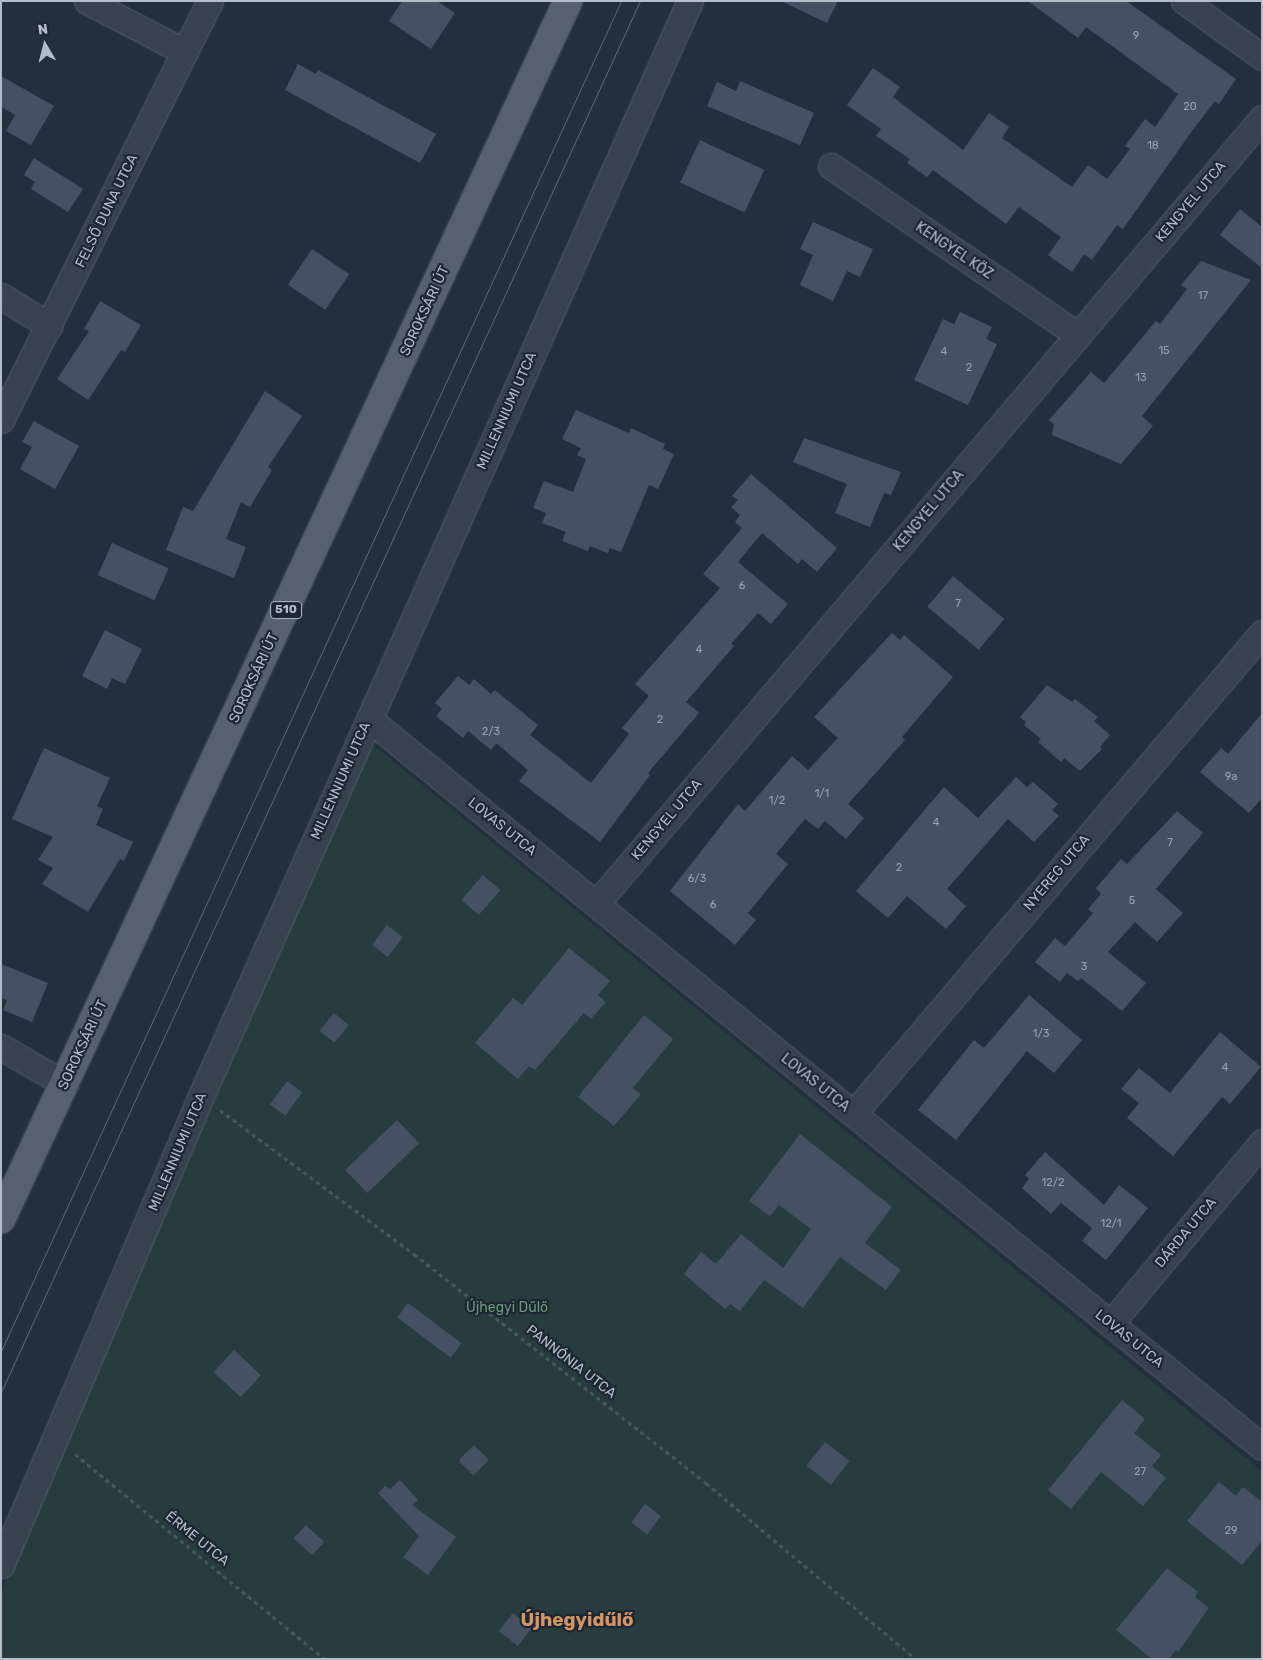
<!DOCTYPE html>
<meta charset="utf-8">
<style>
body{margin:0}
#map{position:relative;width:1263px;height:1660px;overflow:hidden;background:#242f3e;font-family:Rubik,sans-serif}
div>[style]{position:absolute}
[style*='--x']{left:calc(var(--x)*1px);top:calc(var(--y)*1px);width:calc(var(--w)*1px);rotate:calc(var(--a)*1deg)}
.green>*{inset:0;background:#263c3f}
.building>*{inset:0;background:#455162;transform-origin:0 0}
.path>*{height:3px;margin-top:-1.5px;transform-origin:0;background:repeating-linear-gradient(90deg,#44595c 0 4px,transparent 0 8px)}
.roads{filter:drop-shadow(0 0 1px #565f6c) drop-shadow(0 0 1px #565f6c)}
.minor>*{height:25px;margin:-12.5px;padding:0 12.5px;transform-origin:12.5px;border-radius:12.5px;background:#38414e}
.primary>*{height:28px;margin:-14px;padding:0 14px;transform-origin:14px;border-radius:14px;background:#56606e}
.tram>*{height:1px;margin:-0.5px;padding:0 0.5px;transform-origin:0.5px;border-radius:0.5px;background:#5a6575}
span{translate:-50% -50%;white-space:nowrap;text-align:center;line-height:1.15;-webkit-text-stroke:4.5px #1d2633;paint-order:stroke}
.number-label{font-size:11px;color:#98a1af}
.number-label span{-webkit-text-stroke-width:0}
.shield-label span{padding:1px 4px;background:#1d2633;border:1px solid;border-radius:4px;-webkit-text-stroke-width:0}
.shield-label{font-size:12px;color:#b4bcc9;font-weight:700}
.street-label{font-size:14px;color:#b4bcc9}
.park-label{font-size:14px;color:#6b9a76}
.district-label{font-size:19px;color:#d59563;font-weight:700}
.frame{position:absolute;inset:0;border:2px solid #b4bcc9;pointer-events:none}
.north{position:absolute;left:20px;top:20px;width:50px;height:50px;-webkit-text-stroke:4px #1d2633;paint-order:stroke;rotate:352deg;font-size:14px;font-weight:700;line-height:20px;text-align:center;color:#b4bcc9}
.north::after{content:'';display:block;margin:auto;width:18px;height:22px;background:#b4bcc9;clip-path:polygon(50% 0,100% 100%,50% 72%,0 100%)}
</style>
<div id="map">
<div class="green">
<i style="clip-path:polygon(370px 742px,1262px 1471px,1262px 1659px,1px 1659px,1px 1591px)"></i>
</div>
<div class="building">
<i style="clip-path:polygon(402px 1px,437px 1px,455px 13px,431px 49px,389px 21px)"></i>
<i style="clip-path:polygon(781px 1px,838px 1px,827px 23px)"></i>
<i style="clip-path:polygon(1028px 1px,1126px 1px,1236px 79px,1219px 104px,1215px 101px,1192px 131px,1123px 229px,1117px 225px,1092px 260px,1084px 254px,1072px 272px,1048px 255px,1061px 237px,1019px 207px,1006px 224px,933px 170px,927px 177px,907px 163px,910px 159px,876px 136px,881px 129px,847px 105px,873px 68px,900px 87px,893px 97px,963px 150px,989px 113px,1009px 127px,1002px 138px,1072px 187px,1088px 165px,1107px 179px,1130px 149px,1125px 146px,1145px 119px,1155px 127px,1178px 94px,1086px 27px,1078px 38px)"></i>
<i style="clip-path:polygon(298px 64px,316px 74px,318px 70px,436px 134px,420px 163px,285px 90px)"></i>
<i style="clip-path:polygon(1px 76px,54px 106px,31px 145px,6px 131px,15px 115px,1px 107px)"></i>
<i style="clip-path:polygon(740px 81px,814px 113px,800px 145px,707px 106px,717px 82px,736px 91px)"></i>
<i style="left:700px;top:140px;width:71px;height:47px;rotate:25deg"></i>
<i style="clip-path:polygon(34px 158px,83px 189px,68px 212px,31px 189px,35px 182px,24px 175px)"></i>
<i style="clip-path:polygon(1240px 209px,1262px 227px,1262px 268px,1220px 235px)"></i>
<i style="clip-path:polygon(813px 222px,873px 249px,860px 277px,847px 271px,833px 301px,800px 285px,813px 255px,800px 249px)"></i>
<i style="left:312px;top:249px;width:45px;height:43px;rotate:34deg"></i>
<i style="clip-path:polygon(1201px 261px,1251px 280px,1142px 416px,1153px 426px,1121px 464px,1052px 435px,1054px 424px,1049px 420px,1091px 372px,1104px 383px,1156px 321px,1160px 324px,1187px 289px,1181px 285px)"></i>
<i style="clip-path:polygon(100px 301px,141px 325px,125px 352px,121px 350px,88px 400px,57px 379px,89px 331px,84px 329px)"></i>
<i style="clip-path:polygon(960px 312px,992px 327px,986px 339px,997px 344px,968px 405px,914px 380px,943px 319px,954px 324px)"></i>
<i style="clip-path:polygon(265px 391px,302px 416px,268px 467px,272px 470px,250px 507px,241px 502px,226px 539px,246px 547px,234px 578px,166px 550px,183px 507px,193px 511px)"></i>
<i style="clip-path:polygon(576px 410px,629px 433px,631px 428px,665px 444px,663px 449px,674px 454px,658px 489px,649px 485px,621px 552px,610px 548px,608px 553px,590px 546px,588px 551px,562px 541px,566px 532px,542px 523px,546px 513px,533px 508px,544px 481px,573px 492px,586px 459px,577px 455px,581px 448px,562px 439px)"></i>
<i style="clip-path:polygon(34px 421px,79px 446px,55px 489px,20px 469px,32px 447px,22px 442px)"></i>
<i style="clip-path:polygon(804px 438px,901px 472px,891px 495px,884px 493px,870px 527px,835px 513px,847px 484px,793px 462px)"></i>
<i style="clip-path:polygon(751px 474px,837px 548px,817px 572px,802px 559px,798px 564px,762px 533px,738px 562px,788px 604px,771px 624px,758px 613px,731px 644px,734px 646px,686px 702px,699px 713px,648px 773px,650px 775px,600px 842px,519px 781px,528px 770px,496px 743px,491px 750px,468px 731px,463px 738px,436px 716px,442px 709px,435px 703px,458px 676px,469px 685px,474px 679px,491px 694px,495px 690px,538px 725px,530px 735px,591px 783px,629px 734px,622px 728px,649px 696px,635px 684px,720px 588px,703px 574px,742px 528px,735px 522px,740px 515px,731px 507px,738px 500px,732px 496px)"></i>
<i style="left:112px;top:543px;width:62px;height:35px;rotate:24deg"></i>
<i style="left:953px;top:576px;width:67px;height:40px;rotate:40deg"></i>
<i style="clip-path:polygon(105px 630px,142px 649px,125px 684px,112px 678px,107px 689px,82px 676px)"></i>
<i style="clip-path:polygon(892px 633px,900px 640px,904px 635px,953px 677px,902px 737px,905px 740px,848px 804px,864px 818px,846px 839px,825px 821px,818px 829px,805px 819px,776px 854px,788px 864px,748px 913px,756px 920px,735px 945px,670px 891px,738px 804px,745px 811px,792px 756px,808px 770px,838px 738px,814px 717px)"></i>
<i style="clip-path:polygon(1047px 685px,1072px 702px,1075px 699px,1098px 717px,1094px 721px,1110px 735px,1100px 747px,1102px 749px,1080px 771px,1064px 758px,1061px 762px,1038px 742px,1041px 739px,1024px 725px,1026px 722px,1020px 717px)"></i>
<i style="clip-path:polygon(1262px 713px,1262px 798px,1249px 813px,1200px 772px,1221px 748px,1228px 754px)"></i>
<i style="clip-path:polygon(44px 748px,110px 778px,97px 806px,103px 809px,96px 825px,133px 842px,124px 861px,120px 859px,88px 912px,42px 884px,53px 868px,38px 860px,53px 837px,12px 819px)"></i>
<i style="clip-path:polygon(1016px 777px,1027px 787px,1033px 782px,1058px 804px,1052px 810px,1059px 816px,1034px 842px,1008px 819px,947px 889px,966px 906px,946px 929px,907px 896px,888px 918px,856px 891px,944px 787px,978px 818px)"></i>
<i style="clip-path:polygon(1177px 811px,1203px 833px,1156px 889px,1183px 913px,1157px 942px,1135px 922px,1108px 952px,1146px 983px,1122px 1011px,1081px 978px,1078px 981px,1067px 973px,1060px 982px,1035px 962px,1055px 938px,1065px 946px,1093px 913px,1088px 909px,1101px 894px,1096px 888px,1121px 859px,1127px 864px)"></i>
<i style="left:483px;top:875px;width:23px;height:33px;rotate:41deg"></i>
<i style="left:387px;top:925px;width:20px;height:25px;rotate:37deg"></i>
<i style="clip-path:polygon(569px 948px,610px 981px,598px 995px,606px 1002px,591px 1019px,584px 1013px,535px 1070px,529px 1066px,518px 1079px,475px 1043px,513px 998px,522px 1005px)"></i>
<i style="clip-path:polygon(1px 964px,48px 983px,32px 1022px,3px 1010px,7px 1000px,1px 998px)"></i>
<i style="clip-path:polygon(1029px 995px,1082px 1040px,1054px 1073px,1027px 1051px,956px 1140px,918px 1110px,974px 1040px,984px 1048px)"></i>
<i style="left:334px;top:1013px;width:19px;height:23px;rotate:39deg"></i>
<i style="clip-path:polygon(644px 1015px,673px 1039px,633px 1088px,641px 1094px,614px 1126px,578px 1097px)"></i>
<i style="clip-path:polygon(1220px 1032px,1261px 1067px,1230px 1104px,1222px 1097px,1173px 1156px,1127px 1118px,1139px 1103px,1121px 1089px,1139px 1068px,1170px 1093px)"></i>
<i style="left:287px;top:1081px;width:19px;height:29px;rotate:36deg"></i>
<i style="left:397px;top:1120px;width:32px;height:72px;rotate:46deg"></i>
<i style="clip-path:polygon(800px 1134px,892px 1207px,865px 1243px,901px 1270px,886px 1290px,840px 1257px,803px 1308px,764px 1280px,740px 1311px,730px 1304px,725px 1309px,684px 1274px,701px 1252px,716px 1264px,741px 1234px,783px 1268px,811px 1229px,779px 1205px,770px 1216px,749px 1201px)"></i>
<i style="clip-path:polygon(1045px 1152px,1104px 1205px,1119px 1185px,1148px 1208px,1106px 1260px,1082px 1241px,1092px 1228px,1061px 1203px,1051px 1214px,1022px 1188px,1029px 1179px,1025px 1175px)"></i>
<i style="left:408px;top:1303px;width:67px;height:18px;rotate:37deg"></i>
<i style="left:234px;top:1350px;width:37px;height:30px;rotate:43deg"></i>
<i style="clip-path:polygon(1122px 1400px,1145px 1419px,1134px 1433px,1161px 1455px,1152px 1466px,1166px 1478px,1143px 1506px,1101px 1472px,1071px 1509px,1048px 1490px)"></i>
<i style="left:825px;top:1442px;width:31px;height:30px;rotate:38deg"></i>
<i style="left:474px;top:1445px;width:21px;height:22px;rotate:45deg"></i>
<i style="clip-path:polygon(400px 1480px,418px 1500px,412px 1505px,456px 1537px,428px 1575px,403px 1557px,419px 1536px,378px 1493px,385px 1486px,390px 1489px)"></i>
<i style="clip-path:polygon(1219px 1482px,1236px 1496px,1243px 1487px,1262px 1502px,1262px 1541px,1242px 1565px,1187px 1521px)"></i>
<i style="left:645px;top:1504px;width:20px;height:23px;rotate:37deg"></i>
<i style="left:306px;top:1525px;width:25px;height:18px;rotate:43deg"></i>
<i style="clip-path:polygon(1167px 1568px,1198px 1592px,1195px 1597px,1209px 1608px,1178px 1652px,1176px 1650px,1169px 1659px,1152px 1659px,1116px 1630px)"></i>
<i style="left:513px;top:1613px;width:24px;height:23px;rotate:38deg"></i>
</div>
<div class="path">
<i style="--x:220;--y:1110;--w:242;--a:36.6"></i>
<i style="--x:414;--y:1254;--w:371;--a:38.1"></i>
<i style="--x:706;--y:1483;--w:274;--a:40"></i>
<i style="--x:75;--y:1454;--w:323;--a:39.4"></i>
</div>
<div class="roads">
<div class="minor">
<i style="--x:87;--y:1;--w:110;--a:27.5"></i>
<i style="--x:1184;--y:1;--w:96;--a:35.7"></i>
<i style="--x:831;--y:166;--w:299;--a:34.4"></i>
<i style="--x:1;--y:296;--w:57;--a:31.5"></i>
<i style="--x:1;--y:420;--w:468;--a:-63.5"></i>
<i style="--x:369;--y:719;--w:1152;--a:39.19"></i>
<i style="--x:596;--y:904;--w:1030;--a:-49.72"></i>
<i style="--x:1;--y:1047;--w:74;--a:30"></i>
<i style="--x:853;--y:1114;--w:631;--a:-49.63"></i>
<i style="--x:1110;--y:1324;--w:237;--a:-50.1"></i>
<i style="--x:1;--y:1565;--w:510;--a:-66.9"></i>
<i style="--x:201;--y:1096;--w:1199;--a:-65.94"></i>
</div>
<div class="primary">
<i style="--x:1;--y:1219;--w:1344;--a:-65.04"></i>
</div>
</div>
<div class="tram">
<i style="--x:1;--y:1351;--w:1486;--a:-65.33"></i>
<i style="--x:1;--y:1392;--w:1531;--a:-65.33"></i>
</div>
<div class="number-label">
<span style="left:1136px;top:36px">9</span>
<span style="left:1190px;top:107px">20</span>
<span style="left:1153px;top:146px">18</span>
<span style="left:1203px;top:296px">17</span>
<span style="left:1164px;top:351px">15</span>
<span style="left:944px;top:352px">4</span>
<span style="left:969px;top:368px">2</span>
<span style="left:1141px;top:378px">13</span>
<span style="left:742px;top:586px">6</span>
<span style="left:958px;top:604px">7</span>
<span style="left:699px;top:650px">4</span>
<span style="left:660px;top:720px">2</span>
<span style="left:491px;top:732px">2/3</span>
<span style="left:1231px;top:777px">9a</span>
<span style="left:822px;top:794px">1/1</span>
<span style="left:777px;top:801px">1/2</span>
<span style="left:936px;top:823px">4</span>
<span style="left:1170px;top:843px">7</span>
<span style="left:899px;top:868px">2</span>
<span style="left:697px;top:879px">6/3</span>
<span style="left:1132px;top:901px">5</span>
<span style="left:713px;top:905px">6</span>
<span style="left:1084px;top:967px">3</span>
<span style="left:1041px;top:1034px">1/3</span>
<span style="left:1225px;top:1068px">4</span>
<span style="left:1053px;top:1183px">12/2</span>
<span style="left:1111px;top:1224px">12/1</span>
<span style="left:1140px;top:1472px">27</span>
<span style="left:1231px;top:1531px">29</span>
</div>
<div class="shield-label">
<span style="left:286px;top:610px">510</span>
</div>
<div class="street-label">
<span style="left:1191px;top:202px;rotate:-50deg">KENGYEL UTCA</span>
<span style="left:107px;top:211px;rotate:-64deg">FELSŐ DUNA UTCA</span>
<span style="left:954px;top:251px;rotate:34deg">KENGYEL KÖZ</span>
<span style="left:425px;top:311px;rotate:-65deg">SOROKSÁRI ÚT</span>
<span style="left:507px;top:411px;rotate:-66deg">MILLENNIUMI UTCA</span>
<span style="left:929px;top:511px;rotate:-50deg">KENGYEL UTCA</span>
<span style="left:254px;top:678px;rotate:-65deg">SOROKSÁRI ÚT</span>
<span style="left:341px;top:781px;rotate:-66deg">MILLENNIUMI UTCA</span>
<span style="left:667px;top:820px;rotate:-50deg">KENGYEL UTCA</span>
<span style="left:502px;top:827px;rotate:39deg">LOVAS UTCA</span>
<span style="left:1057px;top:873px;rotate:-50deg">NYEREG UTCA</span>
<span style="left:83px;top:1045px;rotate:-65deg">SOROKSÁRI ÚT</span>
<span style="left:815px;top:1083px;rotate:39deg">LOVAS UTCA</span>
<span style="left:178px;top:1152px;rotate:-67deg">MILLENNIUMI UTCA</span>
<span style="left:1186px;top:1233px;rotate:-50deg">DÁRDA UTCA</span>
<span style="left:1129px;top:1339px;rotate:39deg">LOVAS UTCA</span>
<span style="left:571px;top:1362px;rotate:38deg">PANNÓNIA UTCA</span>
<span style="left:197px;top:1539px;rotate:39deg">ÉRME UTCA</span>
</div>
<div class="park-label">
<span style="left:507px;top:1308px">Újhegyi Dűlő</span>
</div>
<div class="district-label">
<span style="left:577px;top:1620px">Újhegyidűlő</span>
</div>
<div class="frame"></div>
<div class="north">N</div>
</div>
